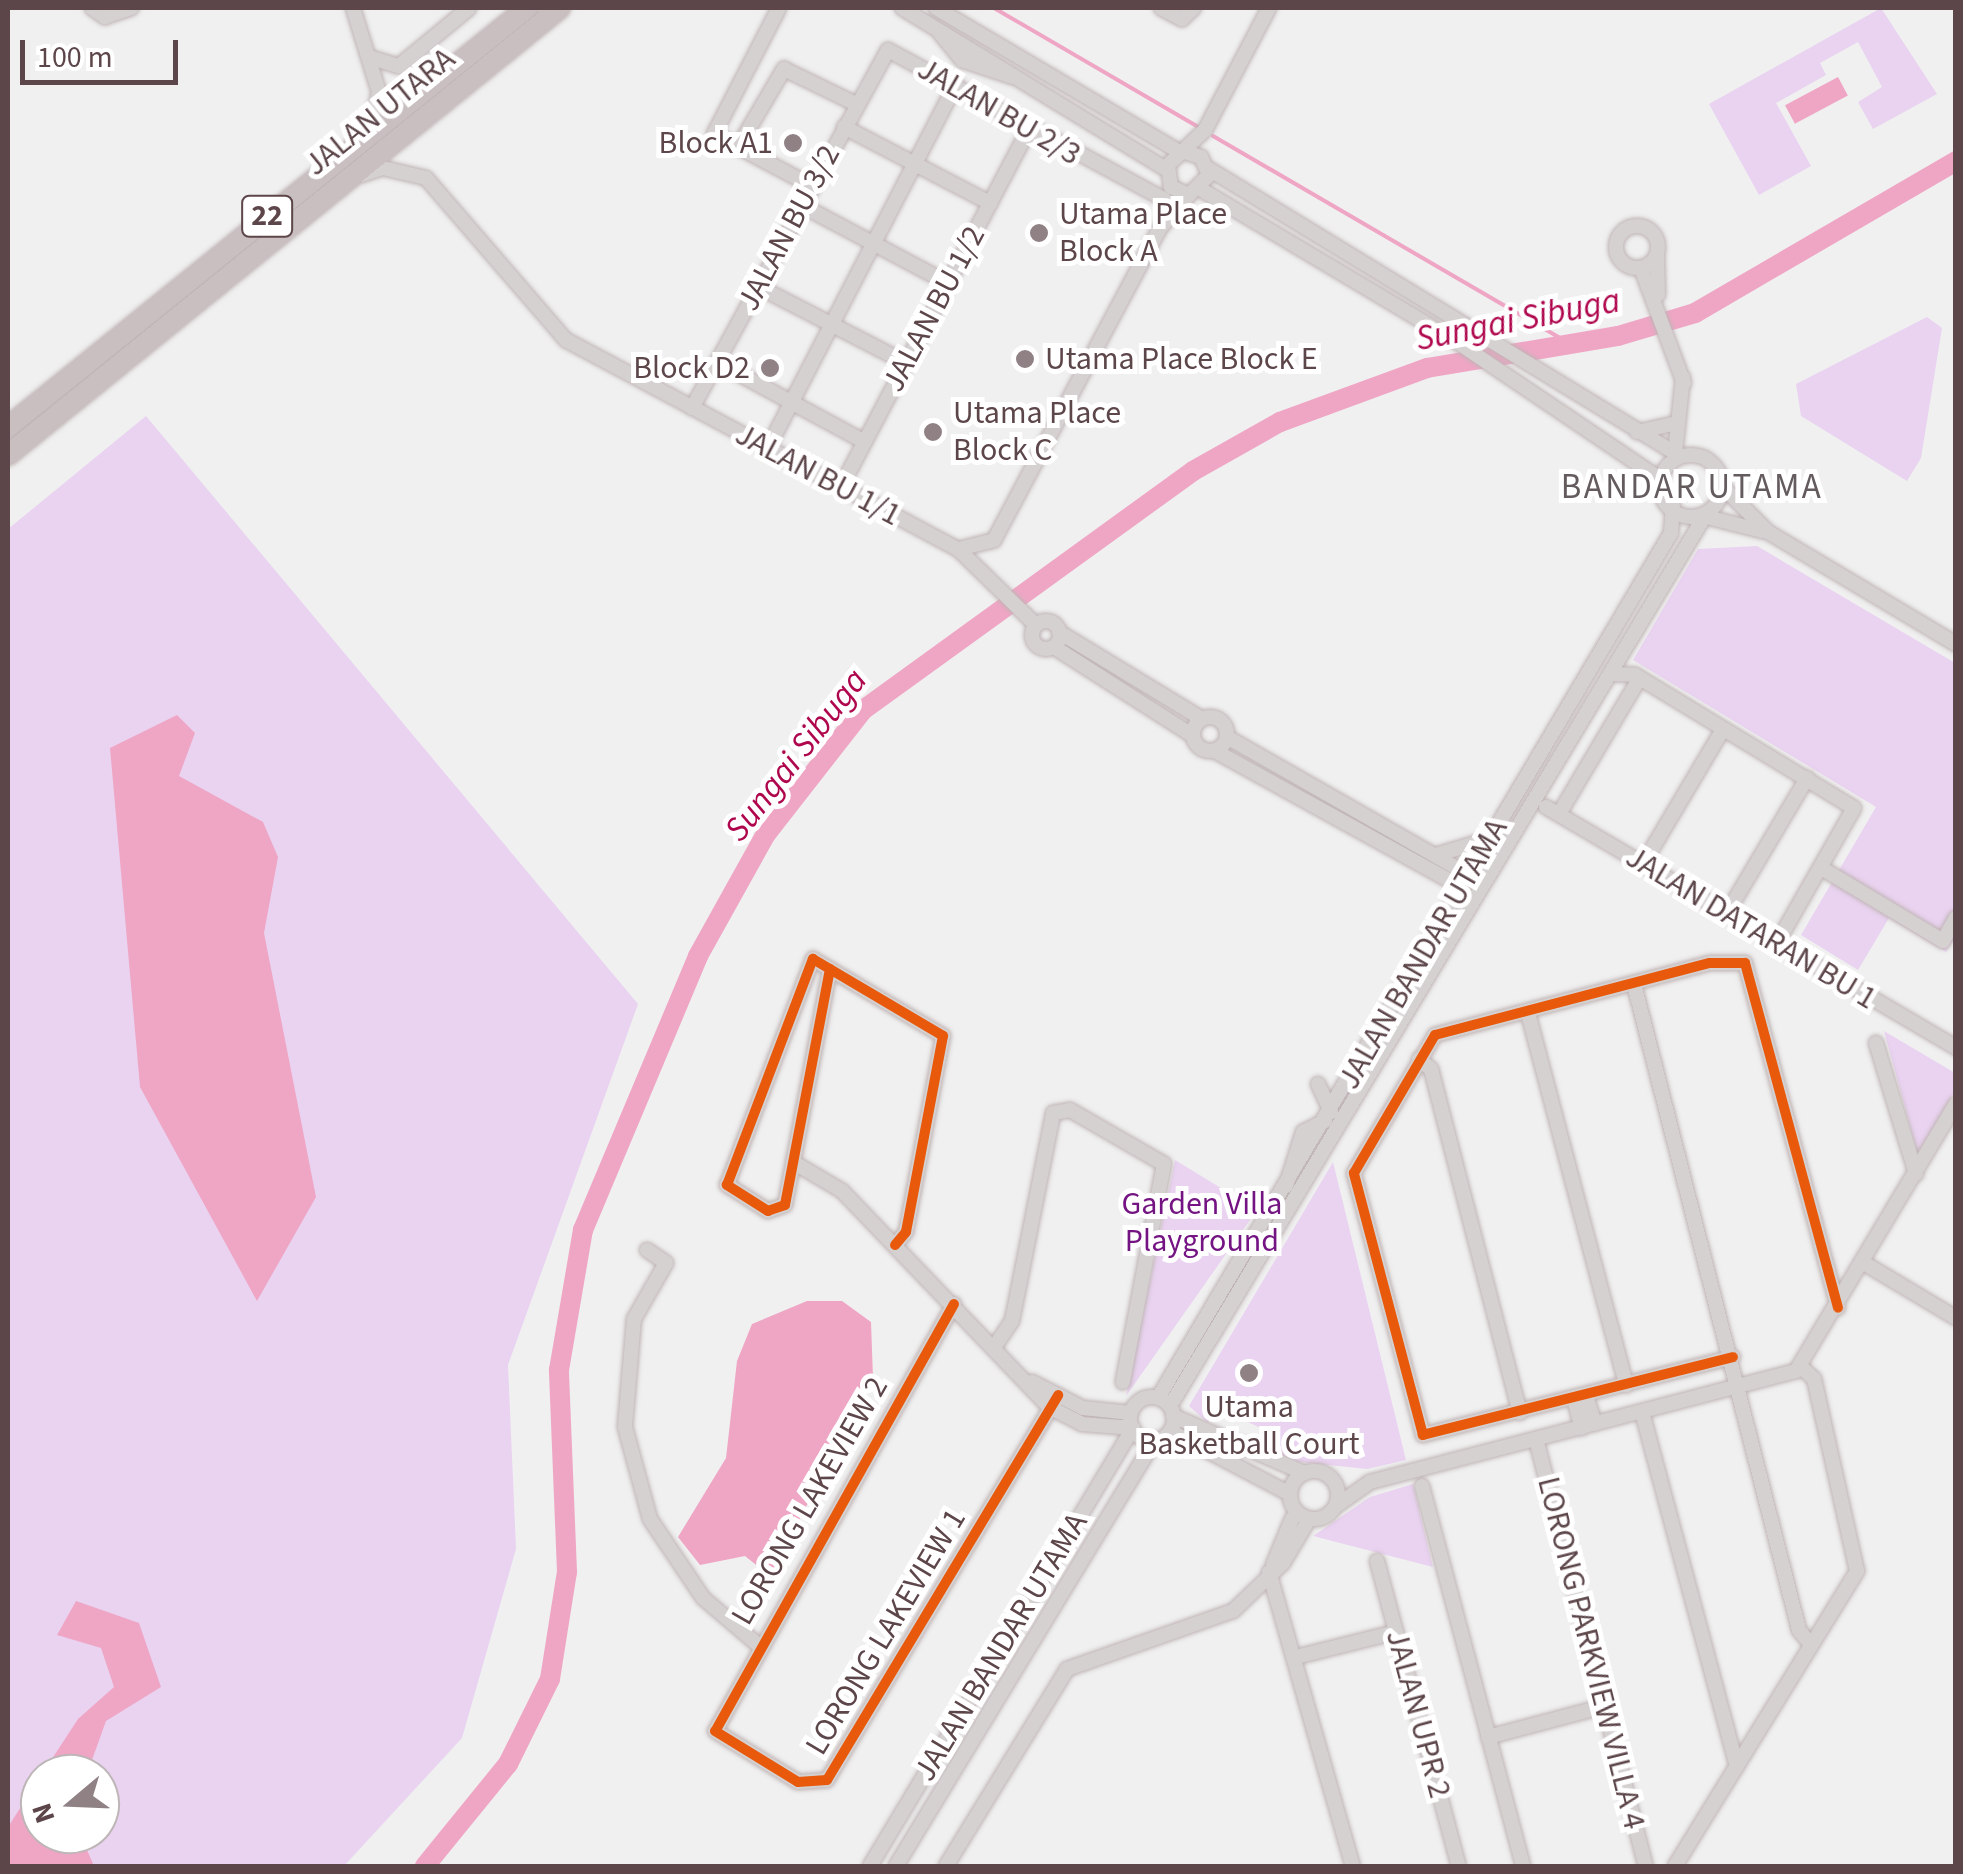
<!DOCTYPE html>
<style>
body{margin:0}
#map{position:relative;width:1963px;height:1874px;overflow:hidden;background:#f0f0f0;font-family:"Source Sans 3",sans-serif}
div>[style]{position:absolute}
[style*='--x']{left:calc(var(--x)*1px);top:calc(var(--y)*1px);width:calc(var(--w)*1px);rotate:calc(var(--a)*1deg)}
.green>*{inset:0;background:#e9d3f1}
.water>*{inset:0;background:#efa6c5;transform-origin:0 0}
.stream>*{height:4px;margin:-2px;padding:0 2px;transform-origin:2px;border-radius:2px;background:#efa6c5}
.river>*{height:20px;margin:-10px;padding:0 10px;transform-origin:10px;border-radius:10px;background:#efa6c5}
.roads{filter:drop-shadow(0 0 2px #c0b4b5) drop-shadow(0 0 2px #c0b4b5)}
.minor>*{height:14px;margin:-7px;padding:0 7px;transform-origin:7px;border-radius:7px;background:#d5d1d1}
.minor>.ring{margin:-7px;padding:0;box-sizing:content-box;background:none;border:14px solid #d5d1d1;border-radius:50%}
.highway>*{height:20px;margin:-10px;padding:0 10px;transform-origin:10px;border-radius:10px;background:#c9bfc0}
.cycleway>*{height:10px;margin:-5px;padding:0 5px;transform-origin:5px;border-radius:5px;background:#e8590c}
.dots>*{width:28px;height:28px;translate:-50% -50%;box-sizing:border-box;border:5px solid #fff;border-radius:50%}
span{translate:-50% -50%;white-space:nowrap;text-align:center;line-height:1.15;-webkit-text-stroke:10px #fff;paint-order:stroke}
.shield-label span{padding:2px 8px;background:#fff;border:2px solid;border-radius:8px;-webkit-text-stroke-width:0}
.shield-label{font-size:30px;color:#5d464a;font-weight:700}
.street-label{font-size:32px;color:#5d464a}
.poi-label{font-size:32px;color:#5d464a}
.right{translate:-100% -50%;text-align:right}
.left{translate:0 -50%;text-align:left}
.park-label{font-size:32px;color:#741382}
.water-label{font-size:35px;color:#af074d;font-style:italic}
.neighbourhood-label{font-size:35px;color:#645b5c;letter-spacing:2.5px}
.frame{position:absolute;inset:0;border:10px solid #5d464a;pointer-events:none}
.north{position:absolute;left:20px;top:1754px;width:100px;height:100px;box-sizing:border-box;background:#fff;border:2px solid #beb5b7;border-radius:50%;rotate:251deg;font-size:28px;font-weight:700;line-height:40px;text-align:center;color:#5d464a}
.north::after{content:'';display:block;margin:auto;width:35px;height:45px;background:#908284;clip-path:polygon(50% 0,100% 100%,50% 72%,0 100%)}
.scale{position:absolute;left:20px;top:40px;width:158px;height:45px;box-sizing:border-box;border:5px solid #5d464a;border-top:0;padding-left:12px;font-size:30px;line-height:35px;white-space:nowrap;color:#5d464a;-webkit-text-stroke:8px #fff;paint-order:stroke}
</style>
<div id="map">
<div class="green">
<i style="clip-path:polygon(1881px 8px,1937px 94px,1873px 129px,1858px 102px,1882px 87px,1858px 42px,1820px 63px,1826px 75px,1776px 103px,1811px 166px,1759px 195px,1709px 104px)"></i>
<i style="clip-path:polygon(1927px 317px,1942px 328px,1921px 458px,1907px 481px,1801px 416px,1796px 384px)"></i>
<i style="clip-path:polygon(evenodd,146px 416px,638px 1004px,508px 1365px,516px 1549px,462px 1738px,344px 1866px,8px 1866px,8px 529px,146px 416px,40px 1774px,100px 1774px,100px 1834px,40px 1834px,40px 1774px)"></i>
<i style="clip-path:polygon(1757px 546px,1955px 663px,1956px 936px,1946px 952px,1889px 918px,1858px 970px,1801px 935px,1876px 807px,1633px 660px,1698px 549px)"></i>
<i style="clip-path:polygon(1884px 1031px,1955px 1073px,1955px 1091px,1918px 1155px)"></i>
<i style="clip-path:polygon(1175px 1160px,1257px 1210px,1126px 1396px)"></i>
<i style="clip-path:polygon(1333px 1162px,1406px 1460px,1367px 1469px,1299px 1462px,1257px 1445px,1263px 1429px,1215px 1407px,1208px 1423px,1189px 1406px)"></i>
<i style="clip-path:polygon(1413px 1484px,1433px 1567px,1313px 1536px,1370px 1497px)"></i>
</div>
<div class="water">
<i style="left:1838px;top:77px;width:21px;height:60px;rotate:62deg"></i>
<i style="clip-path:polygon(177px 715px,195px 733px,179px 776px,263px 822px,278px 857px,264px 933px,316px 1197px,257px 1301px,140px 1087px,110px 748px)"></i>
<i style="clip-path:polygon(807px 1301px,842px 1301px,871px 1322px,873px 1378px,770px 1576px,745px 1556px,700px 1565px,678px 1537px,726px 1458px,737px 1361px,752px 1324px)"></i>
<i style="clip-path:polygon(76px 1601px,139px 1623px,161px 1687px,106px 1721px,87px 1774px,42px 1774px,78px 1719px,114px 1687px,101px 1648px,57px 1635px)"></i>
<i style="clip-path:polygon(40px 1777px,40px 1834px,80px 1834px,94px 1866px,8px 1866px,8px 1827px)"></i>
</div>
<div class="stream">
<i style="--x:994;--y:8;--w:235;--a:30.2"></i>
<i style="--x:1213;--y:136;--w:411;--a:30.2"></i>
</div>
<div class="river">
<i style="--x:425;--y:1866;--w:132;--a:-50.9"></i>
<i style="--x:508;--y:1764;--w:95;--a:-63.7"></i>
<i style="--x:550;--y:1679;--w:108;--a:-81"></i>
<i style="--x:567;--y:1572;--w:202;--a:-92.3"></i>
<i style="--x:559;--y:1370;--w:142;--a:-80.3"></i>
<i style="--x:583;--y:1230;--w:297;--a:-67.2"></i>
<i style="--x:698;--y:956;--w:140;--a:-60.9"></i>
<i style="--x:766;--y:834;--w:157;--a:-52"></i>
<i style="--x:863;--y:710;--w:407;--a:-35.9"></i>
<i style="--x:1193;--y:471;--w:100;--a:-29.4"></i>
<i style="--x:1280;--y:422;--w:157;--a:-20.2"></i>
<i style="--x:1427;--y:368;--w:194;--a:-9.5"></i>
<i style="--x:1618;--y:336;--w:80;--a:-16.6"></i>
<i style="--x:1695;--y:313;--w:302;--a:-30.2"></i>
</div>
<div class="roads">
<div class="minor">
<i style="--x:92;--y:8;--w:16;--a:35"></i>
<i style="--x:105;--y:17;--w:28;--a:-19"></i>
<i style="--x:353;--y:8;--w:88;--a:72.8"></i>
<i style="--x:379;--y:92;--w:39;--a:103"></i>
<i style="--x:779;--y:8;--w:142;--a:117.3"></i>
<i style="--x:714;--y:134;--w:111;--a:28"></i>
<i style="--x:902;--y:8;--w:311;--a:31.4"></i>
<i style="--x:936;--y:8;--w:285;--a:30.6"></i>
<i style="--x:1161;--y:8;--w:24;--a:28"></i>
<i style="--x:1182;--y:19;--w:16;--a:-43"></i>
<i style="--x:940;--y:33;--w:35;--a:51"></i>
<i style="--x:962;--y:60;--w:54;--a:18.4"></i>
<i style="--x:372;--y:58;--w:28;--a:17"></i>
<i style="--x:399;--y:66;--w:91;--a:-39.6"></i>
<i style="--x:844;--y:127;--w:165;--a:27.5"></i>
<i style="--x:738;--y:147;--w:91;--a:-59.5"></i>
<i style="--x:784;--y:69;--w:80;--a:25.9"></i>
<i style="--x:1185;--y:152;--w:17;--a:17"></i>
<i style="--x:1201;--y:157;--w:20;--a:66"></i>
<i style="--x:1209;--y:175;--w:28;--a:135"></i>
<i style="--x:1189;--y:195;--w:20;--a:-156"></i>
<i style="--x:1171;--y:187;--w:22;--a:-98"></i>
<i style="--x:1168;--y:165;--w:51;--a:-43.4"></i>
<i style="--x:1205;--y:130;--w:138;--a:-62.3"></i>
<i style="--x:1209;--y:169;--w:546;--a:31.36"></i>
<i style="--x:1675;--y:453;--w:76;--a:-84"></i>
<i style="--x:361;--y:175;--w:23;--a:-18"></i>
<i style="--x:383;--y:168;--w:44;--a:13.1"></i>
<i style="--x:426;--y:178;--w:214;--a:49.2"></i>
<i style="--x:566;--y:340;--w:444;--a:28.1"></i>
<i style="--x:958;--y:549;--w:109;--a:44.3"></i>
<i style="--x:1202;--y:190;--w:297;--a:30.8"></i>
<i style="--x:1457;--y:342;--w:244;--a:34"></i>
<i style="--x:801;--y:205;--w:166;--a:28"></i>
<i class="ring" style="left:1616px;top:226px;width:28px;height:28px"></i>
<i style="--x:1657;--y:255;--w:40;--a:88.6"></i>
<i style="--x:1641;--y:268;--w:123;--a:69.5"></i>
<i style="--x:757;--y:286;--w:168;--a:27.3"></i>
<i style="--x:717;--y:362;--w:168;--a:28.4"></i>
<i style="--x:692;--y:408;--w:408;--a:-61.3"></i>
<i style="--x:888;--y:50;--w:315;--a:28.4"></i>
<i style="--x:1637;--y:432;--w:41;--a:-12.7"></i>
<i style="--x:768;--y:448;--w:410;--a:-62.7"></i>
<i class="ring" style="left:1660px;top:455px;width:48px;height:48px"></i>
<i style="--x:841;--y:487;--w:402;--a:-62.3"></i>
<i style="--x:1723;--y:487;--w:64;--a:45"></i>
<i style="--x:1768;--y:532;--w:219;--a:30.8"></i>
<i style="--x:1707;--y:517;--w:57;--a:14.3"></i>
<i style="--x:959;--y:549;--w:36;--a:-14"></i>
<i style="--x:994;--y:540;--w:353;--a:-62"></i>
<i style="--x:1160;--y:228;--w:44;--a:-48.7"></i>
<i class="ring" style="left:1032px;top:621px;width:14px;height:14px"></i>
<i style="--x:1059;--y:632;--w:167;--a:31.3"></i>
<i style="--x:1054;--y:647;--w:165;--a:32.6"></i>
<i style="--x:1611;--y:674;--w:24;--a:2"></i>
<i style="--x:1635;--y:675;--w:256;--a:31.3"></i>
<i style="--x:1854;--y:808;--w:155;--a:119.7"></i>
<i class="ring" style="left:1193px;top:717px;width:20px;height:20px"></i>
<i style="--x:1227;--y:737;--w:279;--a:29.7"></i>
<i style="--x:1215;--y:751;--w:281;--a:28.9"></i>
<i style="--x:1546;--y:807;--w:476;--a:30.4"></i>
<i style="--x:1559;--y:814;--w:157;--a:-59.3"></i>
<i style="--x:1436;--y:855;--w:55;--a:-16.8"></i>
<i style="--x:1643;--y:864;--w:157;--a:-59.3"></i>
<i style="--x:1823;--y:869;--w:140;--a:31"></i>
<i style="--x:1943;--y:941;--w:26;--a:-61"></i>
<i style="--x:1727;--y:913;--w:157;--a:-59.3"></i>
<i style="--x:830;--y:969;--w:240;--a:100.8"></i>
<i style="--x:785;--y:1205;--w:18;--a:161"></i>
<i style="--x:768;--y:1211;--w:49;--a:-147.6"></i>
<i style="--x:727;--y:1185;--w:242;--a:-69.2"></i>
<i style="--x:813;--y:959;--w:151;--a:30.6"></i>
<i style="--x:943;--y:1036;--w:199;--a:100.7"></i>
<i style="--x:906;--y:1232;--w:17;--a:130"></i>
<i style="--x:1634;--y:984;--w:667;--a:75.67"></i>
<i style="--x:1799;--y:1630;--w:19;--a:51"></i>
<i style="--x:1528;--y:1013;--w:385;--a:75.2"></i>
<i style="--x:1876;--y:1043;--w:137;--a:73"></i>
<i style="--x:1419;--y:1059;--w:16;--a:40"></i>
<i style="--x:1431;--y:1069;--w:355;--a:75.5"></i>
<i style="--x:1318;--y:1084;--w:31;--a:65"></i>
<i style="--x:793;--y:1162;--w:57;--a:30.6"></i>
<i style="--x:842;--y:1191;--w:299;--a:46.2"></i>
<i style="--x:1049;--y:1407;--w:37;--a:27"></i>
<i style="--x:1082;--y:1424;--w:51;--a:4.5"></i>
<i style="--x:1133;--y:1428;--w:511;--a:120.98"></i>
<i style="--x:1286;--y:1186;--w:57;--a:-72.5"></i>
<i style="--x:1303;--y:1132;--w:25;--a:-27"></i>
<i style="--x:647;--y:1250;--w:23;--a:34"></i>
<i style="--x:666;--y:1263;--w:64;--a:119.7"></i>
<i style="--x:634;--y:1319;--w:108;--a:94.8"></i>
<i style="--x:625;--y:1427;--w:95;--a:74.8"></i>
<i style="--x:650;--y:1519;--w:95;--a:56.1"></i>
<i style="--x:703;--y:1598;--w:71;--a:40.4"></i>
<i style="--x:1864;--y:1263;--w:107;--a:30.9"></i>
<i style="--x:954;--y:1304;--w:489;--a:119.2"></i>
<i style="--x:715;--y:1731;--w:97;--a:31.6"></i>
<i style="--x:798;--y:1782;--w:29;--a:-4"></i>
<i style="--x:827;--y:1780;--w:449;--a:-59"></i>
<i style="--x:995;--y:1346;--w:30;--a:-56"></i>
<i style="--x:1012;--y:1321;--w:212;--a:-78.8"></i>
<i style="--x:1053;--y:1113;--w:17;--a:-10"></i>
<i style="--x:1070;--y:1110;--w:108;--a:29.9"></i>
<i style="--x:1164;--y:1164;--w:222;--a:100.7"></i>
<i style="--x:1733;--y:1357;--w:320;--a:165.9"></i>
<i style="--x:1423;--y:1435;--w:271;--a:-104.8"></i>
<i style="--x:1354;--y:1173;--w:160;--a:-59.6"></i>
<i style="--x:1435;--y:1035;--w:284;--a:-14.7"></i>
<i style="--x:1710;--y:963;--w:35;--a:0"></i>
<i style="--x:1745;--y:963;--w:357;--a:74.9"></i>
<i style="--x:1032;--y:1382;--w:57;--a:27"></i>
<i style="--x:1083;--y:1408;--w:48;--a:5.9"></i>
<i style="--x:1586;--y:1396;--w:29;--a:72"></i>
<i class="ring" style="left:1130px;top:1397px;width:30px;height:30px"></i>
<i style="--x:1158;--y:1398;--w:1006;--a:-59.33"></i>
<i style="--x:1671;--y:533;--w:28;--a:-86"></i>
<i style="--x:1574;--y:1399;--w:30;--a:75"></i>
<i style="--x:1170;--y:1406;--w:1035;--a:-59"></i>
<i style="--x:1642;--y:1412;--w:367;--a:75"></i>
<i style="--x:1173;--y:1416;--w:143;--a:23.5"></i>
<i style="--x:1170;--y:1431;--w:136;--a:27.7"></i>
<i style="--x:1536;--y:1439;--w:441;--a:75.6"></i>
<i class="ring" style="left:1290px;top:1471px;width:34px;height:34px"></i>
<i style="--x:1422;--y:1486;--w:393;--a:75.1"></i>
<i style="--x:1336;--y:1506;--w:42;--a:-35.2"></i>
<i style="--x:1370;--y:1482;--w:440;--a:-14.6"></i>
<i style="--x:1796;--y:1371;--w:311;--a:-59.1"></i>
<i style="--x:1377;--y:1561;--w:316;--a:75"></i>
<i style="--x:1273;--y:1565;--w:50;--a:-67.6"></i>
<i style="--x:1269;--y:1572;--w:306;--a:74.1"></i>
<i style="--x:1296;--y:1657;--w:103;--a:-14"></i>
<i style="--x:1488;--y:1737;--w:121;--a:-14.8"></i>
<i style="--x:896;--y:1866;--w:499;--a:-58.7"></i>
<i style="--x:946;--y:1866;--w:231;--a:-58.4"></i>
<i style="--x:1067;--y:1669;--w:176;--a:-19.3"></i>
<i style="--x:1233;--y:1611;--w:69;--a:-43.8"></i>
<i style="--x:1283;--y:1563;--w:51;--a:-59.4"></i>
<i style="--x:1675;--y:1866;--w:347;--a:-58.3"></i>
<i style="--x:1857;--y:1571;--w:197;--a:-102.6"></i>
<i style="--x:1814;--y:1379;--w:18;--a:-137"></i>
</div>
<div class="highway">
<i style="--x:8;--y:427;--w:667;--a:-38.91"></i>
<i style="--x:8;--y:455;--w:710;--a:-39"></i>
</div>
</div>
<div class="cycleway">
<i style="--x:830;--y:969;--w:240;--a:100.8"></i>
<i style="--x:785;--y:1205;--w:18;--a:161"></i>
<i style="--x:768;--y:1211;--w:49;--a:-147.6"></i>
<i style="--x:727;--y:1185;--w:242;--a:-69.2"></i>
<i style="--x:813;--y:959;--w:151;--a:30.6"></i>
<i style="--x:943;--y:1036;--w:199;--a:100.7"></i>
<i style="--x:906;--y:1232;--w:17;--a:130"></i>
<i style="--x:954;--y:1304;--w:489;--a:119.2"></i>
<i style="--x:715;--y:1731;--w:97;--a:31.6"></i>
<i style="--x:798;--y:1782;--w:29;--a:-4"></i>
<i style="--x:827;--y:1780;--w:449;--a:-59"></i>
<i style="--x:1733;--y:1357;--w:320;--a:165.9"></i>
<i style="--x:1423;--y:1435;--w:271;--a:-104.8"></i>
<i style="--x:1354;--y:1173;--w:160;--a:-59.6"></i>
<i style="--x:1435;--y:1035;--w:284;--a:-14.7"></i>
<i style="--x:1710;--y:963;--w:35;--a:0"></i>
<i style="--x:1745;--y:963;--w:357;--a:74.9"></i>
</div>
<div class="dots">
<i style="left:793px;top:143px;background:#908284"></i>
<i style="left:1039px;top:233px;background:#908284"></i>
<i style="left:1025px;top:359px;background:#908284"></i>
<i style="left:770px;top:368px;background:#908284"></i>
<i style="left:933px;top:432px;background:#908284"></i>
<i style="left:1249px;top:1373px;background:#908284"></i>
</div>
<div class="shield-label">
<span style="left:267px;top:216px">22</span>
</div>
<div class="street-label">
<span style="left:380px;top:112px;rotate:-39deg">JALAN UTARA</span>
<span style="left:999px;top:112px;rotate:30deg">JALAN BU 2/3</span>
<span style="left:789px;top:228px;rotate:-62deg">JALAN BU 3/2</span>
<span style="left:934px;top:309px;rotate:-62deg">JALAN BU 1/2</span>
<span style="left:818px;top:475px;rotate:28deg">JALAN BU 1/1</span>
<span style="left:1751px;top:928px;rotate:31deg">JALAN DATARAN BU 1</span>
<span style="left:1423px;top:954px;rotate:-60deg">JALAN BANDAR UTAMA</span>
<span style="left:810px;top:1501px;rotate:-60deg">LORONG LAKEVIEW 2</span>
<span style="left:886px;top:1632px;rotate:-59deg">LORONG LAKEVIEW 1</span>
<span style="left:1001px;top:1647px;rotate:-59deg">JALAN BANDAR UTAMA</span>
<span style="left:1591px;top:1653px;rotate:76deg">LORONG PARKVIEW VILLA 4</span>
<span style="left:1418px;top:1714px;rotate:75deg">JALAN UPR 2</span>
</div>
<div class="poi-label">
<span class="right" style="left:773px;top:143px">Block A1</span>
<span class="left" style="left:1059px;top:233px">Utama Place<br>Block A</span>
<span class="left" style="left:1045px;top:359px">Utama Place Block E</span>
<span class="right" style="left:750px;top:368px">Block D2</span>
<span class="left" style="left:953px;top:432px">Utama Place<br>Block C</span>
<span style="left:1249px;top:1426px">Utama<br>Basketball Court</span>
</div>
<div class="park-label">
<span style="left:1202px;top:1223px">Garden Villa<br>Playground</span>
</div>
<div class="water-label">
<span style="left:1518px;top:320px;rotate:-11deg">Sungai Sibuga</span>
<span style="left:796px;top:755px;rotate:-52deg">Sungai Sibuga</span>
</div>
<div class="neighbourhood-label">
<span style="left:1692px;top:487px">BANDAR UTAMA</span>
</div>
<div class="frame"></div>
<div class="north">N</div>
<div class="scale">100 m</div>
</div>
